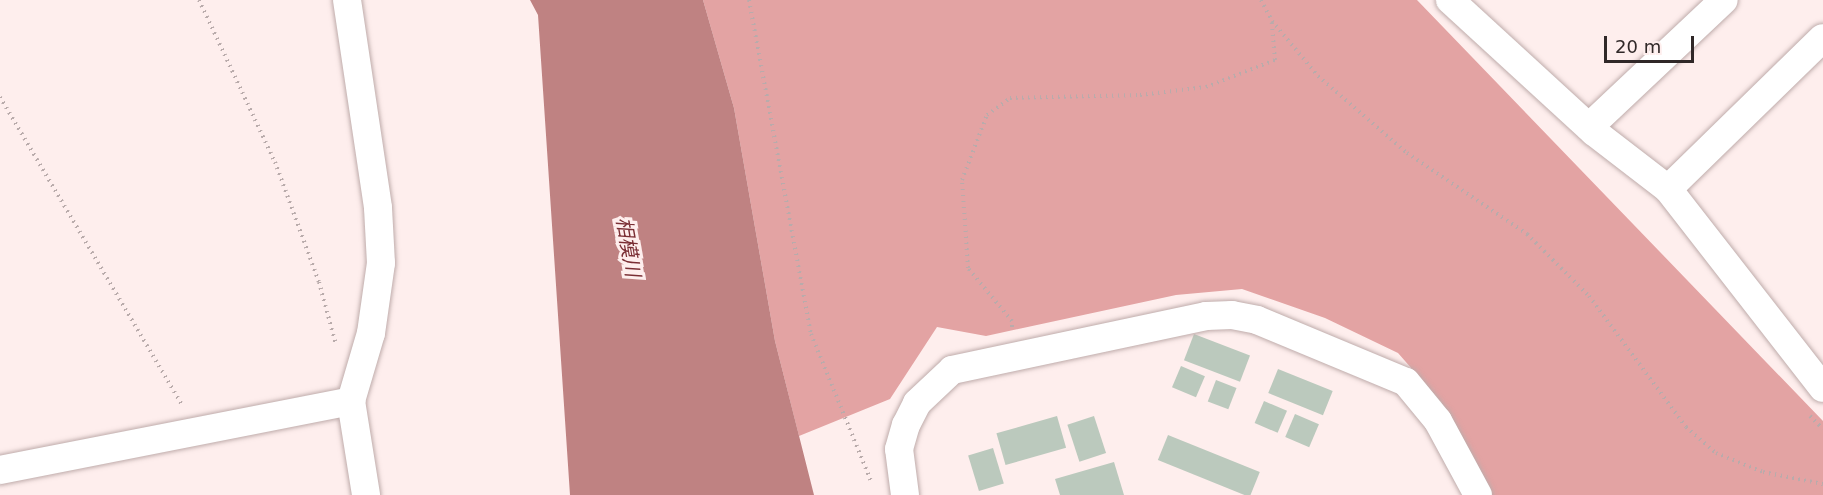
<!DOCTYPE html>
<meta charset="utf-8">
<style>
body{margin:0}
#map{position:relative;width:1823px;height:495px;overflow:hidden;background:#feeeed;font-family:"DejaVu Sans","Noto Sans JP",sans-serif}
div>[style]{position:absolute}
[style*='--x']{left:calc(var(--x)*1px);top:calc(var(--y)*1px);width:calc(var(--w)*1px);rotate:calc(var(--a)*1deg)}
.forest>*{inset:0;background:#e3a3a3}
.water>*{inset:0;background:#bf8282}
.building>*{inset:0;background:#bbc9bd;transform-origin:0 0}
.path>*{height:4px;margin-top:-2px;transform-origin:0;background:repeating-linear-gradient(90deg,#b9abab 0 1.5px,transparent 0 6px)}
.roads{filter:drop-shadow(0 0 2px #bfacab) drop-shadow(0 0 2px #bfacab)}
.minor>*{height:28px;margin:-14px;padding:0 14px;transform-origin:14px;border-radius:14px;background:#fff}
span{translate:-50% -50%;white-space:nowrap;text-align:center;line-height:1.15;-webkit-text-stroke:6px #feeeed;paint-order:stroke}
.water-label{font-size:20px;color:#7a2e34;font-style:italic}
.scale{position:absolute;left:1604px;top:36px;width:90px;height:27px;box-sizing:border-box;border:3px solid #302828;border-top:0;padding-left:8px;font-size:18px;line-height:21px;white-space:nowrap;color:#302828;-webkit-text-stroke:4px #feeeed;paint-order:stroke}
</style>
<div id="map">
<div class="forest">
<i style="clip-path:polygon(703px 0,1417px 0,1823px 421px,1823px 495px,1488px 495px,1441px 402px,1398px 353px,1325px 318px,1242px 289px,1176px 295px,986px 336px,937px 327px,890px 399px,799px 436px,775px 341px,734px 108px)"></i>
</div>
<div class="water">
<i style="clip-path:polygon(530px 0,703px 0,734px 108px,775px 341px,814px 495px,570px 495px,538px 15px)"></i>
</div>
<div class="building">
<i style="left:1194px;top:334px;width:60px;height:28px;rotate:21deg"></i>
<i style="left:1181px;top:366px;width:26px;height:23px;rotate:23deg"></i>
<i style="left:1278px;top:369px;width:59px;height:26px;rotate:22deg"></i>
<i style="left:1216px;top:380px;width:22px;height:23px;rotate:21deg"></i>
<i style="left:1264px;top:401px;width:25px;height:24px;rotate:23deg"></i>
<i style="left:1295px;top:414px;width:26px;height:25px;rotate:23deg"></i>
<i style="left:1057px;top:416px;width:33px;height:63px;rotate:74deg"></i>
<i style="left:1094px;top:416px;width:39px;height:28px;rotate:72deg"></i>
<i style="left:1168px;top:435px;width:99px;height:27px;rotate:22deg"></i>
<i style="left:993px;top:448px;width:37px;height:26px;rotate:73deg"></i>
<i style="clip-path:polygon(1114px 462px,1124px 495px,1060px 495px,1055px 479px)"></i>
</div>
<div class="path">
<i style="--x:199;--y:0;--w:179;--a:64.9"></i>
<i style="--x:275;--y:162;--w:128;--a:69.9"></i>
<i style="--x:319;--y:282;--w:65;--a:74.9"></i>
<i style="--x:749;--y:0;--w:340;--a:79.5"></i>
<i style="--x:811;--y:334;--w:159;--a:67.8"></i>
<i style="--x:1261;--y:0;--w:24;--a:62"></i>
<i style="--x:1272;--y:21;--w:72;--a:50.1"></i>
<i style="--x:1318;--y:76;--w:118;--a:40.9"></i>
<i style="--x:1407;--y:153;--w:145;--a:34"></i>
<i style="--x:1527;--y:234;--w:88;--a:45"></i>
<i style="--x:1589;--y:296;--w:163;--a:53.5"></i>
<i style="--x:1686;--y:427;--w:40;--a:41"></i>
<i style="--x:1716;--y:453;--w:51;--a:22"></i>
<i style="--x:1763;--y:472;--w:61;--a:11.3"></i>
<i style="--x:0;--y:97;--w:358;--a:59.4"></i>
<i style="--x:1012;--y:327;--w:6;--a:-90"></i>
<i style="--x:1012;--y:321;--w:69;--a:-129.7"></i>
<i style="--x:968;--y:268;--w:88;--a:-93.9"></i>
<i style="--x:962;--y:180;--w:70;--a:-69"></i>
<i style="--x:987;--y:115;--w:29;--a:-36"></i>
<i style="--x:1010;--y:98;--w:130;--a:-1.3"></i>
<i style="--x:1140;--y:95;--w:66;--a:-6.9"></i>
<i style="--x:1206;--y:87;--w:74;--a:-21.4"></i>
<i style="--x:1275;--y:60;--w:38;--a:-95"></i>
<i style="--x:1810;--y:416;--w:18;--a:45"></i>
</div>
<div class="roads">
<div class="minor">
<i style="--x:347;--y:0;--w:210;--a:81.5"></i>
<i style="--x:378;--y:208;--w:55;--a:86.9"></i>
<i style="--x:381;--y:263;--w:71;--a:98.1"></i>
<i style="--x:371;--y:333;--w:71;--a:106.4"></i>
<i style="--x:351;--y:401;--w:95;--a:80.9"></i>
<i style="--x:1450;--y:0;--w:195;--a:42.5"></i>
<i style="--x:1594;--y:132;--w:93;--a:37.6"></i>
<i style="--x:1668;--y:189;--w:252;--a:52.1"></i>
<i style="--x:1589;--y:127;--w:185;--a:-43.3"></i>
<i style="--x:1668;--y:189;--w:216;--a:-44.3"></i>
<i style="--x:0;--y:470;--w:358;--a:-11.1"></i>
<i style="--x:905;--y:495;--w:46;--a:-97.4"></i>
<i style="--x:899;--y:449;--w:25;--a:-74"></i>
<i style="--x:906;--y:425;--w:25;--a:-63"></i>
<i style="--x:917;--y:403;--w:48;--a:-43.3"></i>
<i style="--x:952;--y:370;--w:260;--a:-12"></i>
<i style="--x:1206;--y:316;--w:26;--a:-2"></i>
<i style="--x:1232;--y:315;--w:25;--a:11"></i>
<i style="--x:1257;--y:320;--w:161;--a:22.6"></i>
<i style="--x:1406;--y:382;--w:50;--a:50.6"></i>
<i style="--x:1438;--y:421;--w:84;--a:61.6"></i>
</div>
</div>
<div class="water-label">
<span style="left:628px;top:247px;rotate:80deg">相模川</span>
</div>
<div class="scale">20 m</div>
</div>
